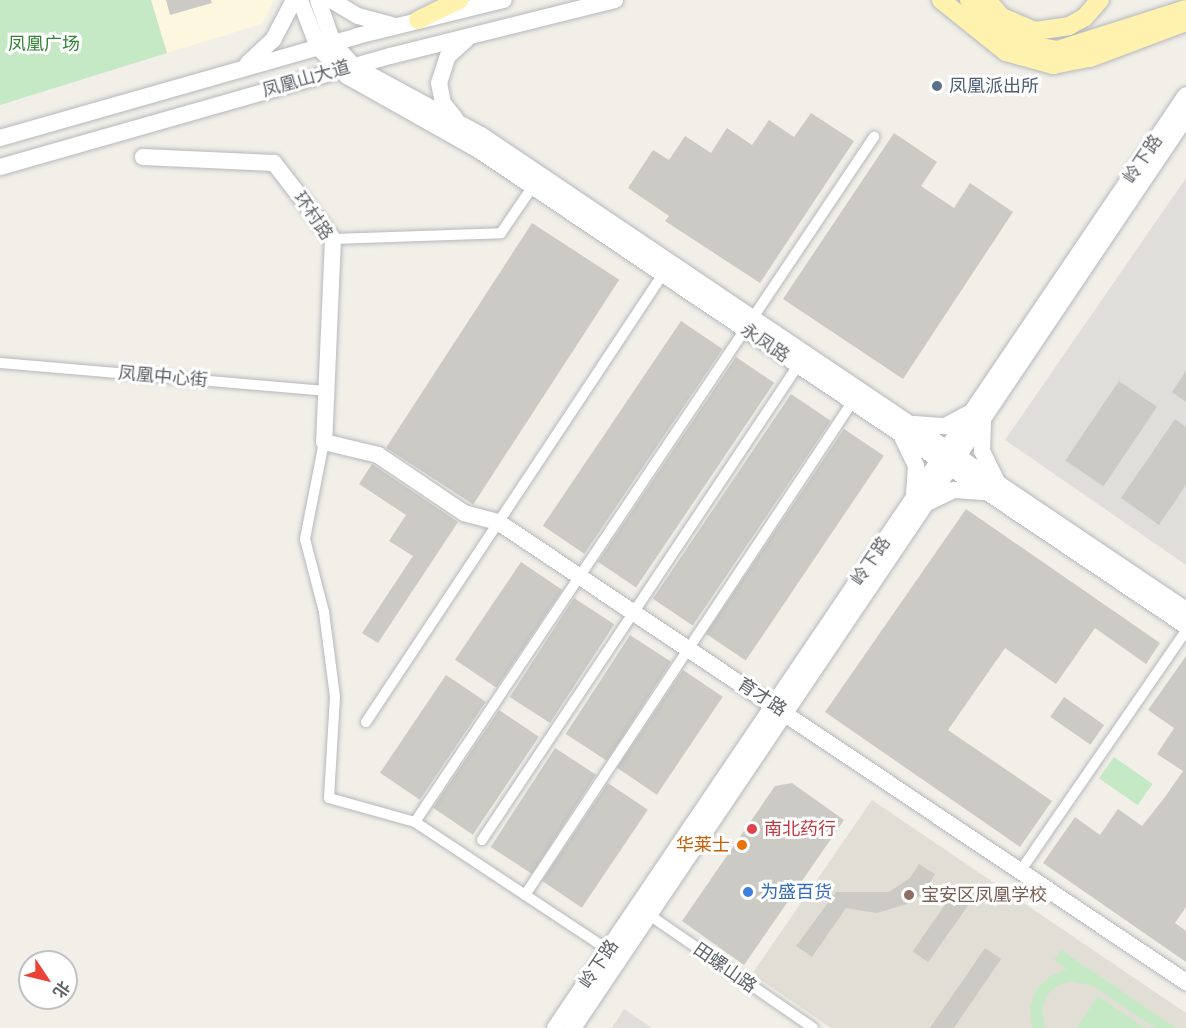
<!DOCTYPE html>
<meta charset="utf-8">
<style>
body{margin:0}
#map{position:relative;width:1186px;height:1028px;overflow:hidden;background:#f1efe8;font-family:"Work Sans","Noto Sans SC",sans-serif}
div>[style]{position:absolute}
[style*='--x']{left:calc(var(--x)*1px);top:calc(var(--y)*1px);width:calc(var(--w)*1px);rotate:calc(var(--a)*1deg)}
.commercial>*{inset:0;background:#fef7e0}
.industrial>*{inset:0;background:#e0deda}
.education>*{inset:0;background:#e1ded6}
.green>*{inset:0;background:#c5e8c5;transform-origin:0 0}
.building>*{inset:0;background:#cccac5;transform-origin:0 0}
.roads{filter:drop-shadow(0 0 2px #b5b8bc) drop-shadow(0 0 2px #b5b8bc)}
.street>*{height:10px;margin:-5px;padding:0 5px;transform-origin:5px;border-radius:5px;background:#fff}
.secondary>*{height:16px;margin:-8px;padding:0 8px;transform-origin:8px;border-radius:8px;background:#fff}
.primary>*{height:18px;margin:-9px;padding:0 9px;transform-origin:9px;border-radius:9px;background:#fff2af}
.dots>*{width:16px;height:16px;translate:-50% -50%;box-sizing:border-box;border:3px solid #fff;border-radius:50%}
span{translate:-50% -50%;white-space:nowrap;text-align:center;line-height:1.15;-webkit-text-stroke:6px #fff;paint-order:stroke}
.park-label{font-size:18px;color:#348238}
.street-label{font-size:18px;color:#5f6368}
.service-label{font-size:18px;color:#4e5e75}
.left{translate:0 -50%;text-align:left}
.health-label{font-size:18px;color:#be3a42}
.food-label{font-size:18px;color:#c56008}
.right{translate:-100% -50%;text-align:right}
.shop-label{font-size:18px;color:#366cbe}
.education-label{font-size:18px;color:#785e54}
.north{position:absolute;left:18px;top:950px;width:60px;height:60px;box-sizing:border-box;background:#fff;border:2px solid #bfc1c3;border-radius:50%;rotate:125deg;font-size:16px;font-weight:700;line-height:24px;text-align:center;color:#5f6368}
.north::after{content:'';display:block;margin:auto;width:21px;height:27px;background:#ea4335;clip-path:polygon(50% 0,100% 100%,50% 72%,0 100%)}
</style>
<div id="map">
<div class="commercial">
<i style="clip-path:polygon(151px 0,274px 0,262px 24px,167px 53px)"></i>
</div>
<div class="industrial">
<i style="clip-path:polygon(1186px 178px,1186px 565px,1005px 440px)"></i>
<i style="clip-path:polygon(624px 1009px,652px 1028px,612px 1028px)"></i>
</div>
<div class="education">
<i style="clip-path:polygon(872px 800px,1186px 1013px,1186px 1028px,831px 1028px,752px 974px)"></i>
</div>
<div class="green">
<i style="clip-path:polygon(0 0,151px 0,167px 53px,0 105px)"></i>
<i style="left:1114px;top:757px;width:47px;height:26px;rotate:35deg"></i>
<i style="clip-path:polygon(1061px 950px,1176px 1028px,1155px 1028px,1093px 986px,1072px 981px,1058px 985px,1047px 995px,1042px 1009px,1045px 1028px,1032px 1028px,1030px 1007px,1037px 988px,1052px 975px,1067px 969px,1054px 960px)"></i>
<i style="clip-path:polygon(1098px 996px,1145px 1028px,1077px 1028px)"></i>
</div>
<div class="building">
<i style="clip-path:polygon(166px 0,211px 0,212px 3px,170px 15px)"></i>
<i style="clip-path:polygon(811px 113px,854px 141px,760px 283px,665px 221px,669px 216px,628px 188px,653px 150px,669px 160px,685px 136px,711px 153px,727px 128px,752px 145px,769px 120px,794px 137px)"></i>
<i style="clip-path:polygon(894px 133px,937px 162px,921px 186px,954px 208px,970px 183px,1013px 212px,903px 379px,783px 299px)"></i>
<i style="left:532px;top:223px;width:104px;height:268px;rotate:33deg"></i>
<i style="left:681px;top:321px;width:50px;height:247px;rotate:34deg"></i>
<i style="left:736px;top:357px;width:46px;height:247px;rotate:34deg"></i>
<i style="clip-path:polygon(1186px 371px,1186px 402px,1172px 392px)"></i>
<i style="left:1119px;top:381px;width:46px;height:96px;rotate:34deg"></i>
<i style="left:791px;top:394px;width:48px;height:247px;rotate:34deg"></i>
<i style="clip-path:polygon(1175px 419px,1186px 427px,1186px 485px,1159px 525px,1121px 498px)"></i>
<i style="left:844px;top:429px;width:48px;height:247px;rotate:34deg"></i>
<i style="clip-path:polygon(372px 464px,458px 522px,378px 643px,362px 633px,413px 556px,389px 541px,406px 515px,359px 484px)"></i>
<i style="clip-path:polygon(966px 509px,1160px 643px,1146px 664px,1095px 628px,1056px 684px,1005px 648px,948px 730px,1052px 801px,1020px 847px,825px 712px)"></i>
<i style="left:521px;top:562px;width:50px;height:118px;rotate:34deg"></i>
<i style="left:574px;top:598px;width:48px;height:118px;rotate:33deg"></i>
<i style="left:630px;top:635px;width:49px;height:118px;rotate:33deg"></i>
<i style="clip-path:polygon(1186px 656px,1186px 907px,1175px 923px,1186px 931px,1186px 962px,1043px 863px,1075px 817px,1100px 835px,1118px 809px,1142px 826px,1165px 797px,1183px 771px,1157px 754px,1174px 728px,1148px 710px)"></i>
<i style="left:683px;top:670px;width:48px;height:118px;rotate:34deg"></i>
<i style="left:446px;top:675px;width:48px;height:118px;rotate:34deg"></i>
<i style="left:1064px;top:697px;width:49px;height:24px;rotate:35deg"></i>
<i style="left:499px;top:710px;width:48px;height:118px;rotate:34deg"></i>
<i style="left:555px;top:748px;width:49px;height:118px;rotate:33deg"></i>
<i style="left:608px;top:783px;width:48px;height:118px;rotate:34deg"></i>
<i style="clip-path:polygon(792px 783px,844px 820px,744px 965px,682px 921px,775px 786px)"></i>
<i style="clip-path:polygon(919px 864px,935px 874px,924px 893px,907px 904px,877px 913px,846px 908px,812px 957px,796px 946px,836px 892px,889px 892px,910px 878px)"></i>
<i style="left:959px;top:885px;width:19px;height:81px;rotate:35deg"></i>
<i style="clip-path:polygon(985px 948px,1001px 959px,954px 1028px,930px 1028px)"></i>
</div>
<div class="roads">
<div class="street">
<i style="--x:333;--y:239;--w:168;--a:-2"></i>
<i style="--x:501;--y:233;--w:57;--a:-55.8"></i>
<i style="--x:0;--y:363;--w:327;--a:4.9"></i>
<i style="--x:324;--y:442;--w:99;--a:101.1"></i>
<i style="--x:305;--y:539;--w:75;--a:75.4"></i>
<i style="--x:324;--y:612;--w:86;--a:82.6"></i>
<i style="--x:335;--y:697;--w:101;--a:93.4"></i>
<i style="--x:329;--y:798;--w:89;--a:15.6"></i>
<i style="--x:415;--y:822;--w:237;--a:33.5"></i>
<i style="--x:366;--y:722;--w:541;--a:-56.46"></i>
<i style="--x:415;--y:822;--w:825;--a:-56.18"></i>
<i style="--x:482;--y:840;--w:576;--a:-56.34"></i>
<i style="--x:1021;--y:870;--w:290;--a:-55.4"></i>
<i style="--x:525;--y:895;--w:597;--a:-56.42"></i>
<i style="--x:645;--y:912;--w:204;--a:34.6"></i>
</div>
<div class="secondary">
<i style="--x:300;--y:0;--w:50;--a:69"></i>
<i style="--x:318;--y:47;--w:41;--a:45"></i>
<i style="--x:347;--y:76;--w:153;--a:29.4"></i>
<i style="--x:480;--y:151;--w:851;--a:33.93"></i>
<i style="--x:318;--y:0;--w:46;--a:70.8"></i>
<i style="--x:333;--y:43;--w:31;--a:48"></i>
<i style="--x:354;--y:66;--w:145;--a:28.5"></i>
<i style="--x:481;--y:135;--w:850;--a:33.97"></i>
<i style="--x:331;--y:0;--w:31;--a:31"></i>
<i style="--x:358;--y:16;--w:34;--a:15"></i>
<i style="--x:248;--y:63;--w:34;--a:-43"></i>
<i style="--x:273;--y:40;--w:45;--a:-62.3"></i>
<i style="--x:455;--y:118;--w:19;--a:-129"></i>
<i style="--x:443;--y:103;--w:20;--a:-101"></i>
<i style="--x:439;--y:83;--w:28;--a:-72"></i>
<i style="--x:448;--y:56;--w:25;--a:-42"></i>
<i style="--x:0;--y:138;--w:371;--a:-15.9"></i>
<i style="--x:357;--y:36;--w:151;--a:-13.8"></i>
<i style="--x:143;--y:157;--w:131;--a:2.6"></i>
<i style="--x:274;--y:163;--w:96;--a:52.2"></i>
<i style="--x:333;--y:239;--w:203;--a:92.5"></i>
<i style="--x:324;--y:442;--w:56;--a:13.5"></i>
<i style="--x:378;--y:455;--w:104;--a:34"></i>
<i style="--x:464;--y:513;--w:35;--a:15"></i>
<i style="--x:498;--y:522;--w:828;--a:33.77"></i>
<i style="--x:0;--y:167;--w:405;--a:-15.9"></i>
<i style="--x:390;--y:56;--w:232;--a:-14"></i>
<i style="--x:983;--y:422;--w:29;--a:92"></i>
<i style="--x:982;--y:451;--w:32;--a:64"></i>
<i style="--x:914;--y:424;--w:31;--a:4"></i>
<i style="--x:945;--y:426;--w:26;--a:-28"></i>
<i style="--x:903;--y:439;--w:30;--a:64"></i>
<i style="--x:916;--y:466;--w:27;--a:94"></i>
<i style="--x:929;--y:502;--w:28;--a:-26"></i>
<i style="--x:954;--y:490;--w:29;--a:4"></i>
<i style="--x:555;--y:1028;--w:1126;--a:-55.93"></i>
<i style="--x:573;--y:1028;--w:1098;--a:-56.06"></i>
</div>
<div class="primary">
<i style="--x:941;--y:0;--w:83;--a:38.7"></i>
<i style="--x:1006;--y:52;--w:49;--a:15.5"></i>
<i style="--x:1053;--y:65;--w:38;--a:-11"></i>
<i style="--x:1090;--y:58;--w:103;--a:-20.6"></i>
<i style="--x:969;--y:0;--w:23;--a:56"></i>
<i style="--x:982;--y:19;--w:40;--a:34.9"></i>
<i style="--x:1015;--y:42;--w:43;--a:10.8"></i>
<i style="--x:1057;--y:50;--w:135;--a:-17.6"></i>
<i style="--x:987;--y:0;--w:23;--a:49"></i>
<i style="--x:1002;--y:17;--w:36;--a:23"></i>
<i style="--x:1035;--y:31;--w:34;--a:-8"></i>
<i style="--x:1069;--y:26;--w:18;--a:-29"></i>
<i style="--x:1085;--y:17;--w:23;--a:-49"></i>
<i style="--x:418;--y:20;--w:46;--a:-26"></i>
</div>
</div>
<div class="dots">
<i style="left:937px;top:86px;background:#5c6f8a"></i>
<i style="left:752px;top:829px;background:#e0444e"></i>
<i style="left:742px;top:845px;background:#e8710a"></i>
<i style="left:748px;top:892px;background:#3f7fe0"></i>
<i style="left:909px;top:895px;background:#8d6e63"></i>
</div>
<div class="park-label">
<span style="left:44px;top:44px">凤凰广场</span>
</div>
<div class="street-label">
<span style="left:306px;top:79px;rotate:-16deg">凤凰山大道</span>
<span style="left:1143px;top:159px;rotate:-56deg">岭下路</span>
<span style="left:313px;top:216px;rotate:55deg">环村路</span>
<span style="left:765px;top:343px;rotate:34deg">永凤路</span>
<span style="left:163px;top:377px;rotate:5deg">凤凰中心街</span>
<span style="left:871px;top:561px;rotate:-56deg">岭下路</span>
<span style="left:762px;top:697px;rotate:33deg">育才路</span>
<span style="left:599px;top:964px;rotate:-56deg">岭下路</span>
<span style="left:725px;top:968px;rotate:35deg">田螺山路</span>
</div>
<div class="service-label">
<span class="left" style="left:949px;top:86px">凤凰派出所</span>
</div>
<div class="health-label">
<span class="left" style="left:764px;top:829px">南北药行</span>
</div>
<div class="food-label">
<span class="right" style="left:730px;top:845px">华莱士</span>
</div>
<div class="shop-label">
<span class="left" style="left:760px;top:892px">为盛百货</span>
</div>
<div class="education-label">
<span class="left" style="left:921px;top:895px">宝安区凤凰学校</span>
</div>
<div class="north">北</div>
</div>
